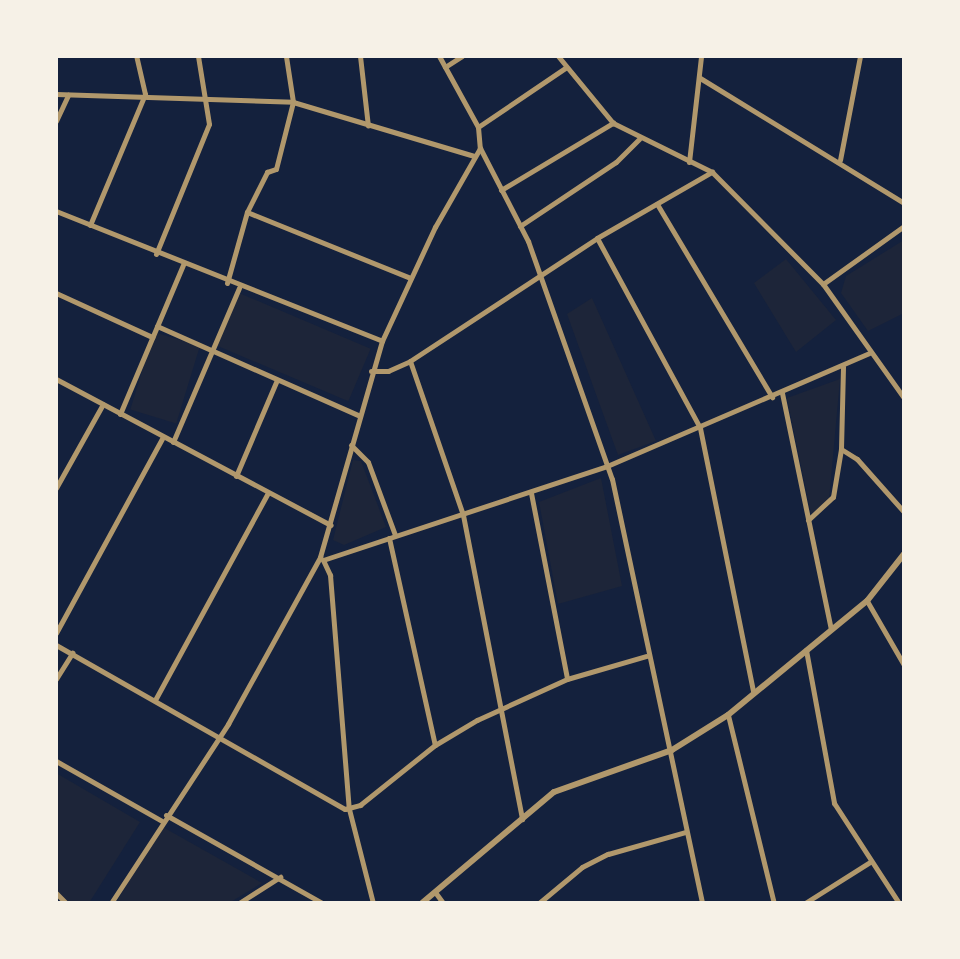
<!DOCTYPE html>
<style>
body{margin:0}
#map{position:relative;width:960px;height:959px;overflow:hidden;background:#14213d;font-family:Cabin,sans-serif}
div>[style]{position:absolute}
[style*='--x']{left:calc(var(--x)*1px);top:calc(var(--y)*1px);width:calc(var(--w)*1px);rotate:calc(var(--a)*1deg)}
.green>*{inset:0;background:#1d2539;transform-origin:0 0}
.minor>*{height:5px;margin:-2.5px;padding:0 2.5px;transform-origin:2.5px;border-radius:2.5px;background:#b1986c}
.tertiary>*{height:6px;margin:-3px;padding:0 3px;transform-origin:3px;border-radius:3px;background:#b1986c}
span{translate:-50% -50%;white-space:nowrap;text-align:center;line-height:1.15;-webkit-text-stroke:6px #f6f1e7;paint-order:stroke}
.frame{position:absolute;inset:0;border:58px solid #f6f1e7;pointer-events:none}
</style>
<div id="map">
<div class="green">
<i style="clip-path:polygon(904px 240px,904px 313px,868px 331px,841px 293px,846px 276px)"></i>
<i style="clip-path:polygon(786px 259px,836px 320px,796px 352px,754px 283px)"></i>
<i style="left:239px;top:293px;width:143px;height:57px;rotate:23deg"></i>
<i style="clip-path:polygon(592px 298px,656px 441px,618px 455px,567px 314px)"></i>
<i style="left:154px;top:332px;width:48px;height:81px;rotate:17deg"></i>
<i style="clip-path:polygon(840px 379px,829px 500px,811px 514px,787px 398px)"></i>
<i style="clip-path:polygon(353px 460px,361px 461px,386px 527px,344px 545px,333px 540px)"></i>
<i style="clip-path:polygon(601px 478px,622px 586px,558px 604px,539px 502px)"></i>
<i style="clip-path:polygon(56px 773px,140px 822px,89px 903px,69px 903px,56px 891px)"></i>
<i style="clip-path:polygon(161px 826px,262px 883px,229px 903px,116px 903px)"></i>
</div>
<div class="minor">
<i style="--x:360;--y:56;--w:70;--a:83.5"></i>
<i style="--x:439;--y:56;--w:81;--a:61.2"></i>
<i style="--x:478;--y:127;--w:21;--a:85"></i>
<i style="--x:480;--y:148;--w:105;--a:62.7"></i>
<i style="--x:528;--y:241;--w:252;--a:70.6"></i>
<i style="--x:612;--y:479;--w:433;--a:78"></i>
<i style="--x:558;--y:56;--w:87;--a:50.6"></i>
<i style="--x:613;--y:123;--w:110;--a:26.3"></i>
<i style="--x:712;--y:172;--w:158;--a:45.3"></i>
<i style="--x:823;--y:284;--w:140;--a:54.6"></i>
<i style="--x:445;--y:67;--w:20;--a:-33"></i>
<i style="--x:700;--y:78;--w:239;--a:31.5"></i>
<i style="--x:56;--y:94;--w:237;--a:1.9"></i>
<i style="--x:293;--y:102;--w:189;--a:16.6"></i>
<i style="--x:56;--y:121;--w:29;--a:-65"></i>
<i style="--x:478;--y:127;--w:105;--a:-34.1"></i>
<i style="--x:840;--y:160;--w:106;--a:-79.1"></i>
<i style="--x:689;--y:162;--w:107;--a:-83.5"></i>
<i style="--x:501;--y:190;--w:131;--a:-30.9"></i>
<i style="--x:657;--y:204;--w:225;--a:59.2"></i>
<i style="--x:56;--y:211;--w:351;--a:21.7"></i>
<i style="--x:247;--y:212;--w:176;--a:22"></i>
<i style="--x:90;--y:225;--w:142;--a:-67.2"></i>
<i style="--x:145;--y:94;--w:39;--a:-103"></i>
<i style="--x:520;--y:226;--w:115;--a:-33.7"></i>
<i style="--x:616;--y:162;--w:33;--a:-45"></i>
<i style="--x:597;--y:238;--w:216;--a:61.5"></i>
<i style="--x:700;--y:428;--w:268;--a:78.6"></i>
<i style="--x:156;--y:254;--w:140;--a:-67.8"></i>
<i style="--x:209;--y:124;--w:69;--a:-99.2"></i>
<i style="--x:227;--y:283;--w:74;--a:-74.3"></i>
<i style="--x:247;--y:212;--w:45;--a:-63.4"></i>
<i style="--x:267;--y:172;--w:9;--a:-18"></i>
<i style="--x:276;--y:169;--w:69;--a:-75.8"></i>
<i style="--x:293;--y:102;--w:47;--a:-98.7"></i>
<i style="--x:823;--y:284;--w:100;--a:-35.6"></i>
<i style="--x:56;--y:293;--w:106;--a:24.6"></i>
<i style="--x:157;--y:326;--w:220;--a:23.9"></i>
<i style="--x:410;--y:361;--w:163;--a:71"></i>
<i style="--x:463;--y:515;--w:310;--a:79"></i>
<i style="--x:371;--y:371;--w:17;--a:0"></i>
<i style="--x:388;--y:371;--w:24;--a:-24"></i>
<i style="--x:410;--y:361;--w:224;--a:-33.3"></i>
<i style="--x:597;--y:238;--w:133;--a:-29.9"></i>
<i style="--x:56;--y:379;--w:311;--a:28"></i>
<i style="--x:782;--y:393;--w:241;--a:78.3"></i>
<i style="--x:120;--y:414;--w:162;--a:-67.1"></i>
<i style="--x:173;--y:442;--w:168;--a:-66.8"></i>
<i style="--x:351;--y:445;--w:24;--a:45"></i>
<i style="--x:368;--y:462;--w:78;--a:69.7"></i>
<i style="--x:841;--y:449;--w:19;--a:32"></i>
<i style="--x:857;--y:459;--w:71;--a:48.4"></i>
<i style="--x:236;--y:476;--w:104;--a:-66.9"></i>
<i style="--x:56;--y:488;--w:96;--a:-60.8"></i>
<i style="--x:531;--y:493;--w:189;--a:79"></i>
<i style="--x:808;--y:520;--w:34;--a:-43"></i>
<i style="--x:833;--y:497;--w:49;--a:-80.5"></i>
<i style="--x:841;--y:449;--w:82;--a:-88.6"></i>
<i style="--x:389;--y:538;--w:212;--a:77.5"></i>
<i style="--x:323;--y:560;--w:299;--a:-18.3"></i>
<i style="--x:607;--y:466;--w:285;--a:-23.3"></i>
<i style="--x:323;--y:560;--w:17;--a:65"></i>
<i style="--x:330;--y:575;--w:235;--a:85.4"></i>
<i style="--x:349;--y:809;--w:97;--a:75.7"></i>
<i style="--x:867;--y:601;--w:74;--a:60"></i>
<i style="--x:56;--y:633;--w:223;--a:-61.4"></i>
<i style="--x:56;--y:645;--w:332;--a:29.6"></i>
<i style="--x:345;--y:809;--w:16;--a:-15"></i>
<i style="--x:360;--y:805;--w:96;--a:-38.7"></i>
<i style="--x:435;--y:745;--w:49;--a:-30.8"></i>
<i style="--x:477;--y:720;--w:99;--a:-24.5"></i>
<i style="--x:567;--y:679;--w:82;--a:-16.2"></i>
<i style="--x:806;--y:650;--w:156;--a:79.6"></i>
<i style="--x:834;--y:803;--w:119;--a:57"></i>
<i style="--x:56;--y:679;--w:31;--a:-58"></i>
<i style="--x:155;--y:700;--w:236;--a:-61.4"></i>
<i style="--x:728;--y:715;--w:194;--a:76.3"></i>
<i style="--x:56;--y:761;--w:122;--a:29.5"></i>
<i style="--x:166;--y:815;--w:179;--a:29.4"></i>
<i style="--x:435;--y:892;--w:14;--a:54"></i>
<i style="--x:56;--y:893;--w:14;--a:45"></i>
<i style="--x:111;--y:903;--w:214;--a:-56.8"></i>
<i style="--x:228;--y:724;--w:191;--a:-61.1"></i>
<i style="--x:320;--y:557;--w:225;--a:-74"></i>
<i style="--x:382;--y:341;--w:126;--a:-65.1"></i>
<i style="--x:435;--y:227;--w:91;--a:-60.3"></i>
<i style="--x:239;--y:903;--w:49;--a:-32.4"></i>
<i style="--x:539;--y:903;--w:56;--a:-39.9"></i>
<i style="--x:582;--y:867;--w:29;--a:-27"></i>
<i style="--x:608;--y:854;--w:81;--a:-15.8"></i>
<i style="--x:805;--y:903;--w:77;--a:-32.2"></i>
</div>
<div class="tertiary">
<i style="--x:422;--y:903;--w:172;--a:-40.1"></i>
<i style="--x:554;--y:792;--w:125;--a:-19.6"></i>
<i style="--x:672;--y:750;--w:66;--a:-32"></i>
<i style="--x:728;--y:715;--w:180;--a:-39.4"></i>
<i style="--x:867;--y:601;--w:60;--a:-51.8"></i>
</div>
<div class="frame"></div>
</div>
